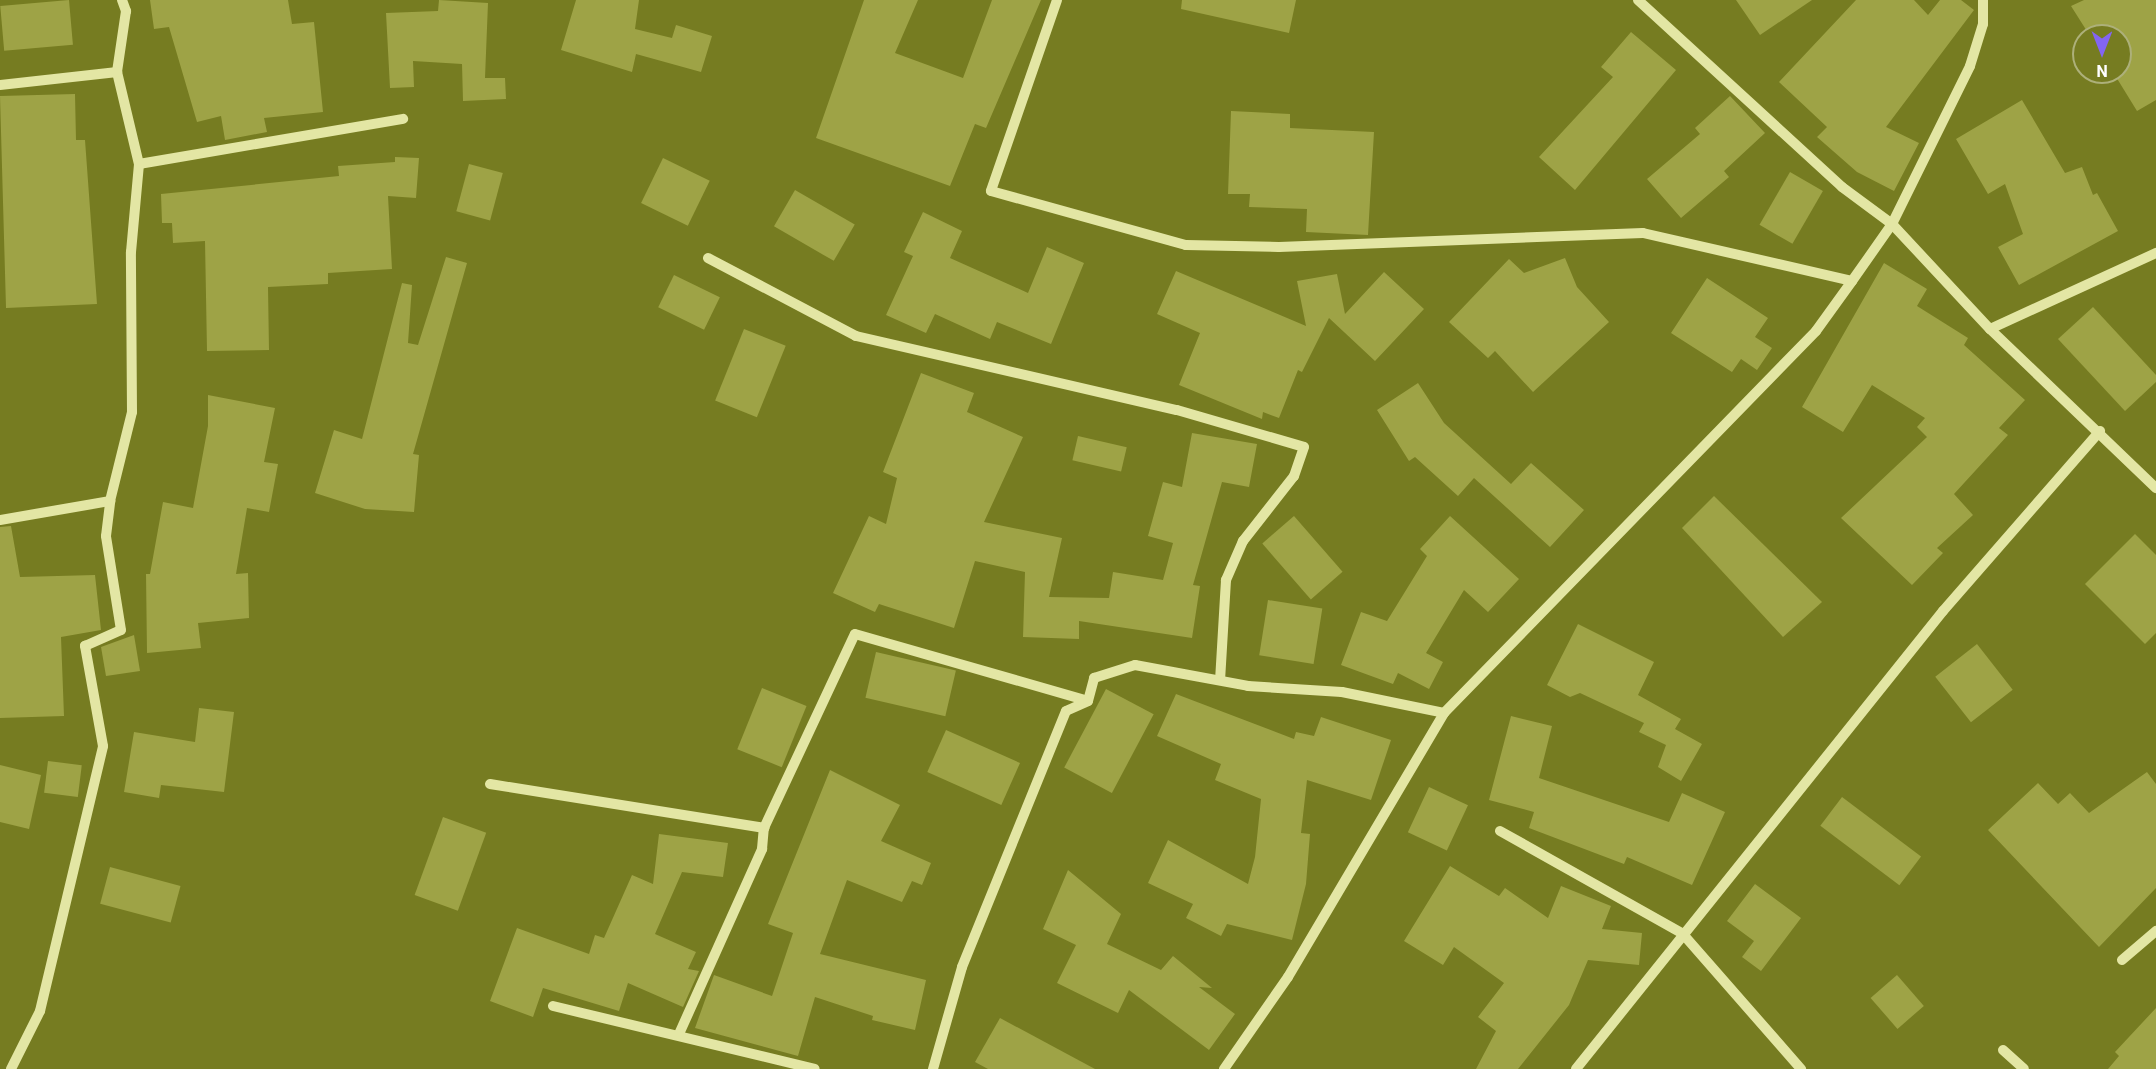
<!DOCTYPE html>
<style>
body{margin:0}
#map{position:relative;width:2156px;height:1069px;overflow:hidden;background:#767c21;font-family:Roboto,sans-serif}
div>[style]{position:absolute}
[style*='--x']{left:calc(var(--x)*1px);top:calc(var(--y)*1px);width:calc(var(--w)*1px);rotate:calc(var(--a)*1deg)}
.building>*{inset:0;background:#9ea346;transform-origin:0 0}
.minor>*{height:10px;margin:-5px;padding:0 5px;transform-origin:5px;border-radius:5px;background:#e3e6a4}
span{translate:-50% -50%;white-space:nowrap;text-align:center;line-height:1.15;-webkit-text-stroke:6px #767c21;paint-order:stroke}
.north{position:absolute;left:2072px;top:24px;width:60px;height:60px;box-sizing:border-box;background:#767c21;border:2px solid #adb07a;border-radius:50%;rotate:180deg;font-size:16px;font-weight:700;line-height:24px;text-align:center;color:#fff}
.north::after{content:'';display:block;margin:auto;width:21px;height:27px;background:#8365f2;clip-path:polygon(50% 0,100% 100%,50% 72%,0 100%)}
</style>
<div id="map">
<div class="building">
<i style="left:69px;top:0;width:45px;height:69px;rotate:85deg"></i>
<i style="clip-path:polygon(150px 0,288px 0,292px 24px,314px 22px,323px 112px,264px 118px,267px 132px,225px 140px,221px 116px,197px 122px,169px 27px,154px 29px)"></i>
<i style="clip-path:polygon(439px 0,488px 3px,485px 78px,505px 78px,506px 99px,463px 101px,462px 64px,413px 61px,414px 87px,390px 88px,386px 13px,438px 11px)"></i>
<i style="clip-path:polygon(576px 0,639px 0,635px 29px,672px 38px,676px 25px,712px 36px,701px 72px,636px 54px,632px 72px,561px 50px)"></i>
<i style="clip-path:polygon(864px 0,918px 0,895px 53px,963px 78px,992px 0,1041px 0,986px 128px,975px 124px,950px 186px,816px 138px)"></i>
<i style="clip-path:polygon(1182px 0,1296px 0,1289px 33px,1181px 9px)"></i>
<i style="clip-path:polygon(1736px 0,1812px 0,1760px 35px)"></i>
<i style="clip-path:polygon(1856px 0,1914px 0,1928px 15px,1940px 0,1961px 0,1974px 10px,1886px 127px,1919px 143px,1894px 191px,1857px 172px,1817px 137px,1827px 127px,1779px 82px)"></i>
<i style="clip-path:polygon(2084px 0,2156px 0,2156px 100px,2137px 111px,2113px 72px,2120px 72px,2120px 36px,2090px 36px,2071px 6px)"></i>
<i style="clip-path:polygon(1631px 32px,1676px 70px,1575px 190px,1539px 157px,1613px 77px,1601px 67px)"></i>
<i style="clip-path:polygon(75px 94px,76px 140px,85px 140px,97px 304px,6px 308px,0 96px)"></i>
<i style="clip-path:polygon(1730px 96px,1765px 133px,1724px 171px,1729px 177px,1681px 218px,1647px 179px,1700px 134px,1695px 128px)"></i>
<i style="clip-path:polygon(2022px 100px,2065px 173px,2082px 167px,2093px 195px,2097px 193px,2118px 231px,2019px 285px,1998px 247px,2023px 234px,2005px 184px,1988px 194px,1956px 139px)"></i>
<i style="clip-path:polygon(1231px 111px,1290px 114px,1290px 128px,1374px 132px,1368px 235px,1306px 232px,1307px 209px,1249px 207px,1250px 194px,1228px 194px)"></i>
<i style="clip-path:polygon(395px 157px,419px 158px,416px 198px,388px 196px,392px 269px,328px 273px,328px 284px,268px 287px,269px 350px,207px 351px,205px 241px,173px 243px,172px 223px,162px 223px,161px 194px,339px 176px,338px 166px,395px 162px)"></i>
<i style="left:663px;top:158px;width:52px;height:50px;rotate:26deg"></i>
<i style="left:469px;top:164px;width:35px;height:49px;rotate:15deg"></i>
<i style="left:1790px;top:172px;width:38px;height:61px;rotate:30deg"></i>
<i style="left:795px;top:190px;width:69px;height:42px;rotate:30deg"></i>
<i style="clip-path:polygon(923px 212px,962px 231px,950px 258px,1028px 293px,1047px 247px,1084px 263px,1051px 344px,997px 322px,990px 339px,935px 314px,926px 333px,886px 315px,913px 256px,904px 252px)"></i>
<i style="clip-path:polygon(446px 257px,467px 263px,413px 454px,419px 455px,414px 512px,365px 509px,315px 493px,334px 430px,362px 439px,402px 283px,412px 285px,408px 343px,418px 345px)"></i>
<i style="clip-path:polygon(1565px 258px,1577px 287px,1609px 322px,1533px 392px,1495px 351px,1488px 358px,1449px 322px,1509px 259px,1524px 273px)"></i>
<i style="clip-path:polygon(1884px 263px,1927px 289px,1917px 306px,1968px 338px,1964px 345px,2025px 400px,1999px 428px,2008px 435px,1954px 494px,1973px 515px,1937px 548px,1943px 553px,1912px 585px,1841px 518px,1927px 437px,1917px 427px,1925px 418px,1872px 385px,1843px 432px,1802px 407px)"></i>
<i style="clip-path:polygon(1176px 271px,1306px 326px,1297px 281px,1337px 274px,1345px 314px,1384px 272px,1424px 309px,1375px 361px,1329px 318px,1302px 372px,1298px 370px,1279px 418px,1263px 412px,1262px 419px,1179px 385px,1200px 333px,1157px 314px)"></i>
<i style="left:674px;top:275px;width:51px;height:36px;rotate:26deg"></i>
<i style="clip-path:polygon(1707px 278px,1768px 318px,1755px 337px,1772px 348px,1757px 370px,1741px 359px,1732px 372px,1671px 333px)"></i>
<i style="clip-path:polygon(2093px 307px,2156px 375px,2156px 382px,2125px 411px,2058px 339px)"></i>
<i style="left:744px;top:329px;width:45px;height:77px;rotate:22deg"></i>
<i style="clip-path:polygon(921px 373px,974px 393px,967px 412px,1023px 437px,984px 522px,1062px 538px,1049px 597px,1109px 598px,1113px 572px,1163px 580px,1173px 543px,1148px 536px,1163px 482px,1182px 487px,1192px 433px,1257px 444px,1249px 487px,1222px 482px,1193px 585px,1200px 586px,1192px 638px,1079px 621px,1079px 639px,1023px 637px,1025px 572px,975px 561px,954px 628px,879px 604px,875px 612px,833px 593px,869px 516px,886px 524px,897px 478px,883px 472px)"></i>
<i style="clip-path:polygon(1418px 383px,1444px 423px,1511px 484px,1531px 463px,1584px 510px,1550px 547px,1474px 478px,1458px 496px,1415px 457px,1409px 461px,1377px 410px)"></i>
<i style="clip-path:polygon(208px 395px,275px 408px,264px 462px,278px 464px,269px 512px,247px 508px,236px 574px,248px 573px,249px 618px,198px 623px,201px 648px,147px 653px,146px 574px,150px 574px,163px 502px,193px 508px,208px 426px)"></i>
<i style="left:1078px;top:436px;width:50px;height:25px;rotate:13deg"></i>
<i style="clip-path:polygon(1714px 496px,1822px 602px,1783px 637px,1682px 528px)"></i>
<i style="left:1294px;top:516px;width:74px;height:42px;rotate:49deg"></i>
<i style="clip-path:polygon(1450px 516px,1519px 579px,1488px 612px,1464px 590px,1426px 653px,1443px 662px,1429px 689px,1398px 673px,1393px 684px,1341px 665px,1361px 612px,1387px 621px,1427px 556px,1420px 549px)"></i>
<i style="clip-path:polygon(11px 526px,20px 577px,95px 575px,101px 630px,61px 637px,64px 716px,0 718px,0 527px)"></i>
<i style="clip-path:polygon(2135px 534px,2156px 555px,2156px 633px,2145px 644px,2085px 584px)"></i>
<i style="left:1268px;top:600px;width:55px;height:56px;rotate:9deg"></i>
<i style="clip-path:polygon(1578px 624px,1654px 662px,1638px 695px,1681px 719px,1675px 729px,1702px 744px,1681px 781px,1658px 767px,1666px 745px,1639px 732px,1644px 723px,1580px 693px,1570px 697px,1547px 685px)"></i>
<i style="clip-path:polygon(134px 635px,140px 671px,106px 676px,101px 647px)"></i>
<i style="left:1977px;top:644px;width:58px;height:53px;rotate:52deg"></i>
<i style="left:876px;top:652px;width:82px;height:47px;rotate:13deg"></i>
<i style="left:762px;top:688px;width:48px;height:66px;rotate:22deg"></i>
<i style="left:1106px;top:689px;width:54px;height:89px;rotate:28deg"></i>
<i style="clip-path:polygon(1176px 694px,1294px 739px,1296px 732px,1314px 736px,1321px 717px,1391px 740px,1371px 800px,1307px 780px,1301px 833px,1310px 834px,1306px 884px,1292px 940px,1227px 924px,1221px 936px,1186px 918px,1193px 904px,1148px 883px,1168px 840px,1248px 884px,1255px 857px,1261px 799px,1215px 780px,1221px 764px,1157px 736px)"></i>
<i style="clip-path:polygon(199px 708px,234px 712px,224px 792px,161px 785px,159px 798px,124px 792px,134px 732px,195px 742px)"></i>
<i style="clip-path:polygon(1511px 716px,1552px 726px,1539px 778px,1669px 822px,1682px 793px,1725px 812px,1692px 885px,1627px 857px,1624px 864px,1529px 828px,1534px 812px,1489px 800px)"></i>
<i style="left:946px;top:730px;width:81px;height:46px;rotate:24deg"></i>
<i style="left:48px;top:761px;width:34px;height:32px;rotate:7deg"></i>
<i style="clip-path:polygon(0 765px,41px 775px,29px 829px,0 822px)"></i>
<i style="clip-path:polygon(830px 770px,900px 805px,881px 841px,931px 863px,922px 885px,912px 881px,902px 902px,847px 880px,820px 954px,926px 980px,915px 1030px,872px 1020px,873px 1016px,815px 997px,798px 1056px,695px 1028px,714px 975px,772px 996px,793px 933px,768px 924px)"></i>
<i style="clip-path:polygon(2147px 772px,2156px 784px,2156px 888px,2099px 947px,1988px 830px,2038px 783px,2058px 804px,2070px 793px,2089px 813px)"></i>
<i style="left:1429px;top:787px;width:43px;height:50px;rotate:25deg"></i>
<i style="left:1842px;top:797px;width:99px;height:36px;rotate:37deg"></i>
<i style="left:443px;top:817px;width:46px;height:83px;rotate:20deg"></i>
<i style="clip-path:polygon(659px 834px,728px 843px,723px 877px,682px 872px,655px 934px,696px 952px,688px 969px,699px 971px,683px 1007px,628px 983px,619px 1011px,543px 988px,533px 1017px,490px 1001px,517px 928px,589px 954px,595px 935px,604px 938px,632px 875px,653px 884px)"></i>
<i style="clip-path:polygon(1450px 866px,1499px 896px,1505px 888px,1548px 918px,1561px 886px,1611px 906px,1602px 929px,1642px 933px,1639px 965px,1588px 960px,1569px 1005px,1518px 1069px,1476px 1069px,1496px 1031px,1478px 1017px,1504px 983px,1454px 947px,1443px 965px,1404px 941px)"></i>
<i style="left:110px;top:867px;width:73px;height:38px;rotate:15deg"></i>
<i style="clip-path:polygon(1068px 870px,1121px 914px,1107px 944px,1161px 970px,1173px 956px,1212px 988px,1199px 987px,1235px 1014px,1209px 1050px,1129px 990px,1118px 1013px,1057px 983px,1076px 945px,1043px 929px)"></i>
<i style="clip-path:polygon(1755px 884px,1801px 918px,1761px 971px,1742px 957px,1754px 941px,1727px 921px)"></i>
<i style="left:1897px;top:975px;width:41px;height:35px;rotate:49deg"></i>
<i style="clip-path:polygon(2156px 1008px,2156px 1069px,2108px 1069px,2119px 1056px,2115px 1052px)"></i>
<i style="clip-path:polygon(1000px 1018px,1095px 1069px,988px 1069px,975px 1062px)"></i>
</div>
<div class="minor">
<i style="--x:122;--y:0;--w:12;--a:70"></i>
<i style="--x:126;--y:11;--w:62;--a:98.4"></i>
<i style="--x:117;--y:72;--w:95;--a:76.6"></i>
<i style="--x:139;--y:164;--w:268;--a:-9.7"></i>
<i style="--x:1057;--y:0;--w:202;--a:109.1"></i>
<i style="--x:991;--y:191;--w:202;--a:15.5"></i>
<i style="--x:1186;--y:245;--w:93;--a:1.2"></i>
<i style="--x:1279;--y:247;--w:364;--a:-2.2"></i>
<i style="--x:1643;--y:233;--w:214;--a:12.9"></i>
<i style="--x:1638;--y:0;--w:277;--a:42.5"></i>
<i style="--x:1842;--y:187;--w:62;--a:36.5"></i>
<i style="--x:1892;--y:224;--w:144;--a:47"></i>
<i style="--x:1990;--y:329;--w:230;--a:43.8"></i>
<i style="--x:0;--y:85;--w:118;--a:-6.3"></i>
<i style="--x:708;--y:258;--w:167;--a:27.8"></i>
<i style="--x:856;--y:336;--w:329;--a:13"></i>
<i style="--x:1177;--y:410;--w:132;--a:16.2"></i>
<i style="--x:1304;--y:447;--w:31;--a:109"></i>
<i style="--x:1294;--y:476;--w:83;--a:128.1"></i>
<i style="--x:1243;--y:541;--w:43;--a:113.6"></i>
<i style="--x:1226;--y:580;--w:100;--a:93.4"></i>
<i style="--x:1990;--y:329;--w:183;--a:-24.6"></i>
<i style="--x:0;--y:520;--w:112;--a:-9.8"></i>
<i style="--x:110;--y:501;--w:92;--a:-76.1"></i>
<i style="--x:132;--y:412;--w:160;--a:-90.4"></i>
<i style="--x:131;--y:252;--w:88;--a:-84.8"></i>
<i style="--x:490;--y:784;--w:278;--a:9.1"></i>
<i style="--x:1500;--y:831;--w:209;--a:29.3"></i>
<i style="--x:1682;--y:933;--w:181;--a:48.8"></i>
<i style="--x:2122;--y:960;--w:45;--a:-40.5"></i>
<i style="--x:553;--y:1006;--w:269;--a:13.5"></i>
<i style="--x:679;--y:1034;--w:203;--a:-65.8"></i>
<i style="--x:762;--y:849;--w:21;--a:-85"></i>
<i style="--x:764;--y:828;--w:214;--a:-64.9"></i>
<i style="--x:855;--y:634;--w:242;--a:16"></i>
<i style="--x:2003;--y:1050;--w:28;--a:42"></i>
<i style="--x:11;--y:1069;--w:65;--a:-63.4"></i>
<i style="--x:40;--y:1011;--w:272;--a:-76.6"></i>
<i style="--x:103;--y:746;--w:102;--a:-100.2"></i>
<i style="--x:85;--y:646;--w:39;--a:-24"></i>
<i style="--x:121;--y:630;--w:95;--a:-99.1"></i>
<i style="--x:106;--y:536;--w:35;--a:-83"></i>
<i style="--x:933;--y:1069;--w:106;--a:-74.1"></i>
<i style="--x:962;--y:967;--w:276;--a:-67.9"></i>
<i style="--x:1066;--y:711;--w:24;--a:-24"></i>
<i style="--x:1088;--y:701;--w:24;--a:-75"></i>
<i style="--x:1094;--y:678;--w:43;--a:-17.6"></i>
<i style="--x:1135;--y:665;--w:115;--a:10.5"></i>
<i style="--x:1248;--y:686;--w:94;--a:3.7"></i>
<i style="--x:1342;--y:692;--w:104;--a:11.6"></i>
<i style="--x:1224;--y:1069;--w:112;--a:-55.2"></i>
<i style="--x:1288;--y:977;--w:307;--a:-59.4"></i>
<i style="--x:1444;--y:713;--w:533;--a:-45.76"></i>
<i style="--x:1816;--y:331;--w:62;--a:-54.2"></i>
<i style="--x:1852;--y:281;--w:70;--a:-54.9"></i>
<i style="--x:1892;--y:224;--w:176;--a:-63.7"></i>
<i style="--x:1970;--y:66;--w:44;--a:-72.8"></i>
<i style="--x:1983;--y:24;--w:24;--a:-90"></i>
<i style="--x:1576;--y:1069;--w:587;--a:-51.29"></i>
<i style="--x:1943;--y:611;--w:239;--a:-48.9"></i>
</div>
<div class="north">N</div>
</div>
